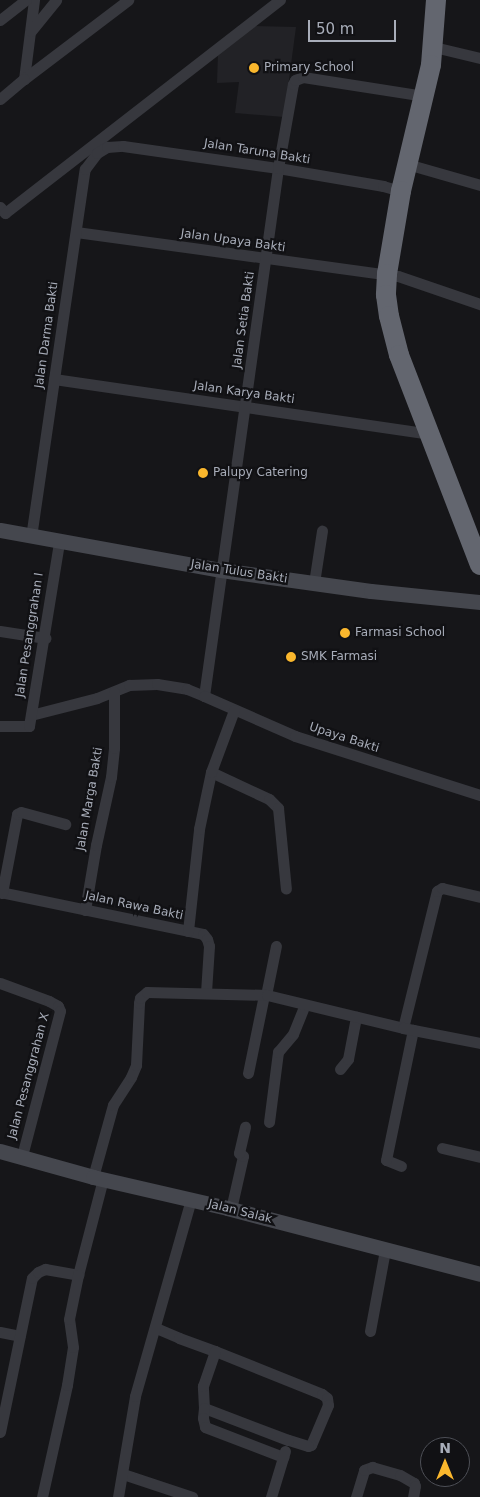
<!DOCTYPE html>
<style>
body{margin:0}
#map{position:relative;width:480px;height:1497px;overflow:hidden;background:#161619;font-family:"DejaVu Sans",sans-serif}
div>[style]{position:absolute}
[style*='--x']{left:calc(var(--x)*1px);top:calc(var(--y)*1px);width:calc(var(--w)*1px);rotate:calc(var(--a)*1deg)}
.built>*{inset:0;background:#222226}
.street>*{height:11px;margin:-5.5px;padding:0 5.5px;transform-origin:5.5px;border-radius:5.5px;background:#37383e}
.secondary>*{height:15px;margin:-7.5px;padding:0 7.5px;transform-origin:7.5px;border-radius:7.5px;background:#45474e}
.highway>*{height:20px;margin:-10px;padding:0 10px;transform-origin:10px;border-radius:10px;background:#63666f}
.dots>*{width:14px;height:14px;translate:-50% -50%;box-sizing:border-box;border:2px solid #111114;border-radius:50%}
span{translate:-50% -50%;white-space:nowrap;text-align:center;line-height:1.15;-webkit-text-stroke:4.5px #111114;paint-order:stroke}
.poi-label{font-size:12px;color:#a8adb9}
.left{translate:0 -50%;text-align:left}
.street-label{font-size:12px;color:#a8adb9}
.north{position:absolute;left:420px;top:1437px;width:50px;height:50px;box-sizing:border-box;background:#111114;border:1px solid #4d4f56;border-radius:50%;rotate:0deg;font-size:14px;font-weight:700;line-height:20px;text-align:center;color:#a8adb9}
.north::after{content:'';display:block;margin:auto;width:18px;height:22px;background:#fab72d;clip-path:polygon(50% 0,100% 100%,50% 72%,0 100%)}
.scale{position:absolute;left:308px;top:20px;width:88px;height:22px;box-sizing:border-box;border:2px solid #a8adb9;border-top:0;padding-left:6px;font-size:15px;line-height:18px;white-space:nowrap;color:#a8adb9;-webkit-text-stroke:4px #111114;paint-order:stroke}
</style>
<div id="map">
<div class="built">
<i style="clip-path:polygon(251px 26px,296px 27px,284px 117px,235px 113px,239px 82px,217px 83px,218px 53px)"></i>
</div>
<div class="street">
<i style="--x:34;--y:0;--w:80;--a:97.2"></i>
<i style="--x:24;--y:79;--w:131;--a:-37.2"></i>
<i style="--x:0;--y:20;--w:33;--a:-38"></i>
<i style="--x:31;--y:31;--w:40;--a:-51"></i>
<i style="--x:434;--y:47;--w:47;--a:13.4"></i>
<i style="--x:0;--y:99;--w:31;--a:-40"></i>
<i style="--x:407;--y:164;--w:76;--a:16"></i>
<i style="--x:0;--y:207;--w:8;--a:50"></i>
<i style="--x:5;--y:213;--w:348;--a:-37.8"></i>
<i style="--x:76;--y:232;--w:325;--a:7.8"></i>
<i style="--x:398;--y:276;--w:87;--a:18.9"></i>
<i style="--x:54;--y:379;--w:379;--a:8.3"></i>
<i style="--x:31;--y:537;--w:372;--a:-81.7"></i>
<i style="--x:85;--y:169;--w:20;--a:-53"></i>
<i style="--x:97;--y:153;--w:12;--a:-31"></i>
<i style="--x:107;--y:147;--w:16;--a:-4"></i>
<i style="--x:123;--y:146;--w:157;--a:8.1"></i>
<i style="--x:278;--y:168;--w:107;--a:9.7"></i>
<i style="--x:383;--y:186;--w:19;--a:16"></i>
<i style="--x:314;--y:583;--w:53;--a:-81.3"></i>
<i style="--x:0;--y:631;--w:46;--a:8.8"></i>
<i style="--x:204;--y:696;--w:533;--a:-82.02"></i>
<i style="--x:278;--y:168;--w:85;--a:-79.9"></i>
<i style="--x:293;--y:84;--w:4;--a:-63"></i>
<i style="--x:295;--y:80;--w:9;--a:-21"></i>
<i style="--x:303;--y:77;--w:122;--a:8.9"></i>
<i style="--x:31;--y:715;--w:68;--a:-14.4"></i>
<i style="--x:97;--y:698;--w:35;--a:-22"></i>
<i style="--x:129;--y:685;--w:28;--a:-2"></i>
<i style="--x:157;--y:684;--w:30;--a:9"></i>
<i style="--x:187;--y:689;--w:18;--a:22"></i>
<i style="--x:204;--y:696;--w:99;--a:23.7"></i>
<i style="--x:295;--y:736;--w:194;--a:17.7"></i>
<i style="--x:0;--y:726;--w:29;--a:0"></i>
<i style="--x:29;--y:726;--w:186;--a:-80.7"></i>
<i style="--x:211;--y:772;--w:64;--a:25"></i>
<i style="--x:269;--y:799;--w:13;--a:45"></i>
<i style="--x:278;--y:808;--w:81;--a:84.4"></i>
<i style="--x:0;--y:892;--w:207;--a:11.7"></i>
<i style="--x:203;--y:934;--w:6;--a:51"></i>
<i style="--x:207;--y:939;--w:7;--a:74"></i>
<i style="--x:209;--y:946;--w:47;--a:93.7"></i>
<i style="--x:2;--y:893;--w:80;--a:-79.2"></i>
<i style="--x:17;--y:814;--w:4;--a:-27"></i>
<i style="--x:21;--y:812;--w:46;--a:15.3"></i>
<i style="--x:85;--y:910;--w:66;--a:-80.4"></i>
<i style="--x:96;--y:845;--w:70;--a:-77.6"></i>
<i style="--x:111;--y:777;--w:29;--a:-84"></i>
<i style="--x:114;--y:748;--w:56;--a:-90"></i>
<i style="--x:188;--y:931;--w:103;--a:-83.8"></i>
<i style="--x:199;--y:829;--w:58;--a:-78.1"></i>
<i style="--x:211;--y:772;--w:66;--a:-69.6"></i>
<i style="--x:0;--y:983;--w:52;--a:20.2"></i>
<i style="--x:49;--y:1001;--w:10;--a:29"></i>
<i style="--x:58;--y:1006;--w:5;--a:68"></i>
<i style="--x:60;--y:1011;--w:150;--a:104.7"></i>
<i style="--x:266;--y:995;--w:50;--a:-78.5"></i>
<i style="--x:403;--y:1028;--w:141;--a:-76.1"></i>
<i style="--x:437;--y:891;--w:6;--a:-31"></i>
<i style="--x:442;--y:888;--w:39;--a:13"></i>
<i style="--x:340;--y:1069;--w:13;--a:-51"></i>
<i style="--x:348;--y:1059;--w:43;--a:-79.2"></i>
<i style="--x:248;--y:1073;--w:80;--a:-78.4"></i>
<i style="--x:269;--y:1122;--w:71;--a:-82.7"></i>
<i style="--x:278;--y:1052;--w:23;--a:-50"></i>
<i style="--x:293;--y:1034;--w:31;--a:-68"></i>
<i style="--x:442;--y:1148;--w:39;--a:13"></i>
<i style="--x:401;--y:1166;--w:16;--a:-158"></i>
<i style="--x:386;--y:1160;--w:133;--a:-78.3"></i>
<i style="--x:93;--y:1177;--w:75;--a:-74.5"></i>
<i style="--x:113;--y:1105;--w:33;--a:-57"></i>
<i style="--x:131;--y:1077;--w:13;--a:-67"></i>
<i style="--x:136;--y:1065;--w:62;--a:-87.2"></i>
<i style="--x:139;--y:1003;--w:5;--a:-79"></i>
<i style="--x:140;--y:998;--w:9;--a:-41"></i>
<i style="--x:147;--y:992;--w:120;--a:1.4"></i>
<i style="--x:267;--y:995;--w:140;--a:13.6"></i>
<i style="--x:403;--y:1028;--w:78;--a:11"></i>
<i style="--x:231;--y:1209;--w:54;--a:-77.2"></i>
<i style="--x:243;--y:1156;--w:5;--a:-143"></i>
<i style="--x:239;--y:1153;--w:27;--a:-77"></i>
<i style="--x:156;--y:1328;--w:25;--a:23"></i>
<i style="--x:179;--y:1338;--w:38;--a:20"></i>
<i style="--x:215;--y:1351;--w:115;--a:21.9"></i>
<i style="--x:322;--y:1394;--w:6;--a:39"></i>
<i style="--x:327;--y:1398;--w:7;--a:82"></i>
<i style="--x:328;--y:1405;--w:43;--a:113"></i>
<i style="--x:311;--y:1445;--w:3;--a:162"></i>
<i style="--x:308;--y:1446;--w:21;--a:-163"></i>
<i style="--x:288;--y:1440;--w:90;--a:-159.1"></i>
<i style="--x:204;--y:1408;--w:22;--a:-93"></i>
<i style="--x:203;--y:1386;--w:37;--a:-71"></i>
<i style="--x:370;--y:1331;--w:82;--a:-79.5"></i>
<i style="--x:0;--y:1332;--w:20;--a:11"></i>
<i style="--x:204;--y:1408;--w:10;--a:96"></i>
<i style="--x:203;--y:1418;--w:9;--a:77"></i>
<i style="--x:205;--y:1427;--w:84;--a:21"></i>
<i style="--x:0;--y:1432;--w:157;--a:-78.3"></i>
<i style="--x:32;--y:1278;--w:8;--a:-45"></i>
<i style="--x:38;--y:1272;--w:8;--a:-23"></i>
<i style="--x:45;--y:1269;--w:34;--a:10"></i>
<i style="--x:78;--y:1275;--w:99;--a:-75.4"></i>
<i style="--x:123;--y:1474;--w:73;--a:18.4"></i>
<i style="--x:42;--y:1497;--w:115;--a:-77.4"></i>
<i style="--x:67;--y:1385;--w:38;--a:-81"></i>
<i style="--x:73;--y:1347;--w:28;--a:-98"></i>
<i style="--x:69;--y:1319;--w:45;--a:-78.4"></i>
<i style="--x:118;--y:1497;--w:102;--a:-80.4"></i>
<i style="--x:135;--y:1396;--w:204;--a:-74.1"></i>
<i style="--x:271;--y:1497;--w:48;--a:-73.1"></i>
<i style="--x:356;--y:1497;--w:28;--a:-73"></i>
<i style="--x:364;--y:1470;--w:9;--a:-21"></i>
<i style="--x:372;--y:1467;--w:29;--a:16"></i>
<i style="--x:400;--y:1475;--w:16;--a:30"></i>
<i style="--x:414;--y:1483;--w:3;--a:72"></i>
<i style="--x:415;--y:1486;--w:11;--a:100"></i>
</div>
<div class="secondary">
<i style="--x:0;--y:530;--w:225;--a:10.3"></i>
<i style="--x:221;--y:570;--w:151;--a:8"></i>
<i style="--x:371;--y:591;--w:110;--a:5.8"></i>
<i style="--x:0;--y:1151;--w:97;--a:15.6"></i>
<i style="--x:93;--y:1177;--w:138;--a:13"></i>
<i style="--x:227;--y:1208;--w:261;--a:14.6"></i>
</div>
<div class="highway">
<i style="--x:436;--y:0;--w:65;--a:94.4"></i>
<i style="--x:431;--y:65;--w:130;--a:103.4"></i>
<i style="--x:401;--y:191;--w:84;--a:99.6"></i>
<i style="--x:387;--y:274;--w:21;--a:93"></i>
<i style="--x:386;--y:295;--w:21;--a:82"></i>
<i style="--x:389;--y:316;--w:40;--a:75.6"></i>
<i style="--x:399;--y:355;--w:225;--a:68.9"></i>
</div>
<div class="dots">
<i style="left:254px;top:68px;background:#fab72d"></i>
<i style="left:203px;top:473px;background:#fab72d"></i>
<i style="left:345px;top:633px;background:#fab72d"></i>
<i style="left:291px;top:657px;background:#fab72d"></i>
</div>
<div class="poi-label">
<span class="left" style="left:264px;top:68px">Primary School</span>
<span class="left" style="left:213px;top:473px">Palupy Catering</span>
<span class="left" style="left:355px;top:633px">Farmasi School</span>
<span class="left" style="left:301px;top:657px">SMK Farmasi</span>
</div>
<div class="street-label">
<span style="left:257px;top:152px;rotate:9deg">Jalan Taruna Bakti</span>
<span style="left:233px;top:241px;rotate:8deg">Jalan Upaya Bakti</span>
<span style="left:244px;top:320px;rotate:-82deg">Jalan Setia Bakti</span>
<span style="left:47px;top:335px;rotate:-82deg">Jalan Darma Bakti</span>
<span style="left:244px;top:393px;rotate:8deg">Jalan Karya Bakti</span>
<span style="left:239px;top:572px;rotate:9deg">Jalan Tulus Bakti</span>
<span style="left:30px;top:635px;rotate:-81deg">Jalan Pesanggrahan I</span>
<span style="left:344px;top:738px;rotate:18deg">Upaya Bakti</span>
<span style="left:90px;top:799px;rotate:-80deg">Jalan Marga Bakti</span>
<span style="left:134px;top:906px;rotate:12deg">Jalan Rawa Bakti</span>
<span style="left:29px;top:1076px;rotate:-75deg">Jalan Pesanggrahan X</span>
<span style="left:240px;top:1212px;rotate:14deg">Jalan Salak</span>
</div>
<div class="north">N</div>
<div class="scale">50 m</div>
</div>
